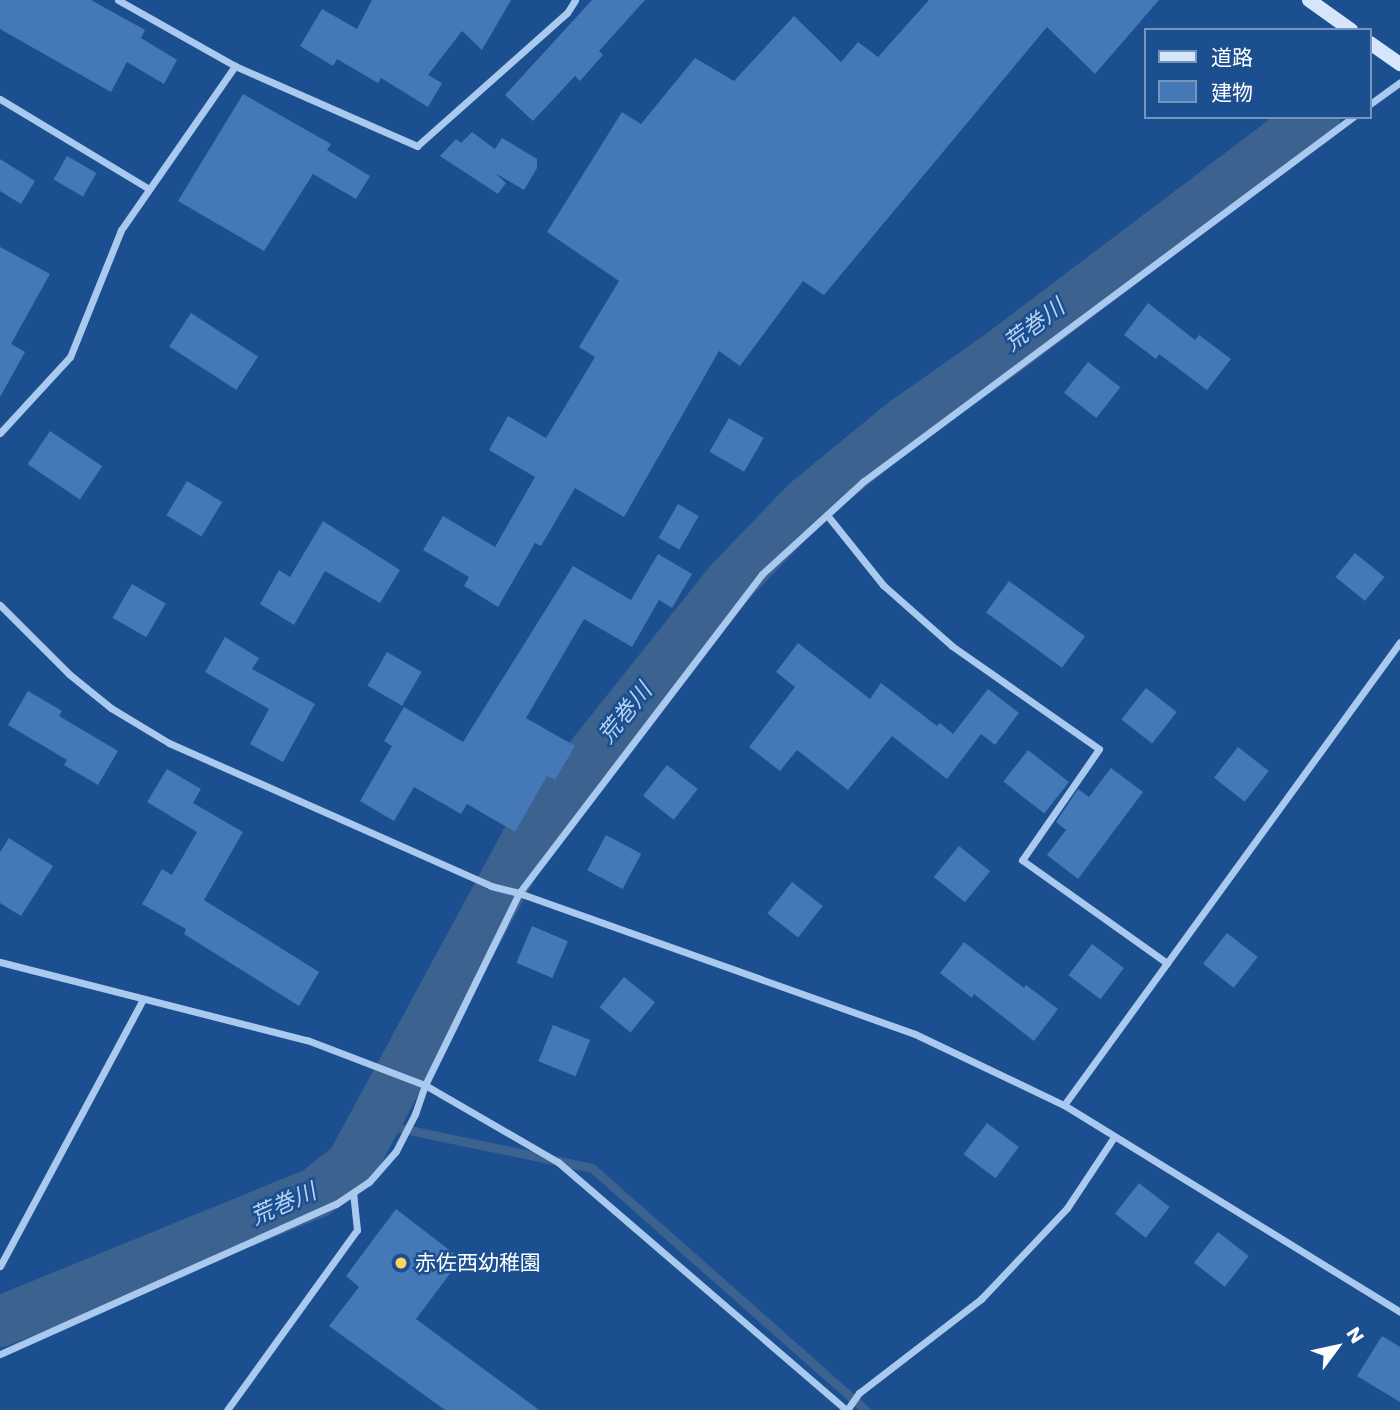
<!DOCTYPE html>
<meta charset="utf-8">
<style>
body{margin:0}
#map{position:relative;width:1400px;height:1410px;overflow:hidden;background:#1b4f8f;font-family:Poppins,"Noto Sans JP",sans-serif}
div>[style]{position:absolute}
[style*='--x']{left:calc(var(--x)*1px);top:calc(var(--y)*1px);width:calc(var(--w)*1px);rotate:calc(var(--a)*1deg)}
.stream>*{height:9px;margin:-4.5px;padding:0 4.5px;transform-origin:4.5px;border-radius:4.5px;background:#3c6290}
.river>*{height:51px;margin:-25.5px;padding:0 25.5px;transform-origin:25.5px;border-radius:25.5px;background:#3c6290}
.building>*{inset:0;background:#4478b7;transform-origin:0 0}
.street>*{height:7px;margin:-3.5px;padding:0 3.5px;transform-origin:3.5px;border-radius:3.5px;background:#a9c9ee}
.secondary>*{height:14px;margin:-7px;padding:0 7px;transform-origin:7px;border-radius:7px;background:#d6e6fa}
.dots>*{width:19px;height:19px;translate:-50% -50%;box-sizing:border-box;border:4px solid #1b4f8f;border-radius:50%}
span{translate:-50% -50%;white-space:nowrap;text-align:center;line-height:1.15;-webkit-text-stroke:5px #1b4f8f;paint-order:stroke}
.poi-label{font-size:21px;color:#fff}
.left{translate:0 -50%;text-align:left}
.water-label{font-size:23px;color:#b5d3f5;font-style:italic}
.legend{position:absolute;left:1144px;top:28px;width:228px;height:91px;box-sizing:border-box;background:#1b4f8f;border:2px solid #7695bc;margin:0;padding:9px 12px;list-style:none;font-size:21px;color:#fff}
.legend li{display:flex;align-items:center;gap:14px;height:35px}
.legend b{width:35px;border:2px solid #7695bc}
.north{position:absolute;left:1302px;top:1312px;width:70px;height:70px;-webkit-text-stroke:5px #1b4f8f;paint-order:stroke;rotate:57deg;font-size:19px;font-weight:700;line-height:28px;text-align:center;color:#fff}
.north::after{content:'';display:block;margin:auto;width:24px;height:32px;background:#fff;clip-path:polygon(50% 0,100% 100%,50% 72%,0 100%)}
</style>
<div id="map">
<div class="stream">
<i style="--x:375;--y:1123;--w:222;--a:11.7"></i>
<i style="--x:592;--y:1168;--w:366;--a:41.5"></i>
</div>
<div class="river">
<i style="--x:0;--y:1321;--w:341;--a:-22.2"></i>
<i style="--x:316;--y:1192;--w:45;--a:-38.7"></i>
<i style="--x:351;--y:1164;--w:381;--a:-61.6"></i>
<i style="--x:532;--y:829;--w:319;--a:-51.4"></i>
<i style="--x:731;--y:580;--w:107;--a:-46.1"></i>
<i style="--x:805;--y:503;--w:129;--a:-39.4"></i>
<i style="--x:905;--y:421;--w:120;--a:-35.1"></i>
<i style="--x:1003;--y:352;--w:390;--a:-37.1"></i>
</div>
<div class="building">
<i style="clip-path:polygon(0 0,91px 0,145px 30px,141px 38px,177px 60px,164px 84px,127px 62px,111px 92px,0 29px)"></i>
<i style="clip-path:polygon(372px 0,511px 0,482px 50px,462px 31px,428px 75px,442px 83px,428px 107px,381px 78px,378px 83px,337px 59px,333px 66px,300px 46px,322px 9px,357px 29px)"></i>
<i style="clip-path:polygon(592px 0,645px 0,599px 51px,603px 55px,580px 81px,575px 76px,533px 121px,505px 95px)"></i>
<i style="clip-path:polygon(929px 0,1159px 0,1095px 74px,1047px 27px,824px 295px,803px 281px,740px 366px,719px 351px,624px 517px,575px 488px,541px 546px,535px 543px,498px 607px,464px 586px,469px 577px,423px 550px,443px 516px,495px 547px,535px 477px,489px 450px,508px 416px,546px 438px,595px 357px,579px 347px,619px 281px,547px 232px,622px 112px,641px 124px,695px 58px,734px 81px,794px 16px,841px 62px,858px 42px,878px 57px)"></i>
<i style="clip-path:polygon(243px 94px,331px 144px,327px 150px,370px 176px,356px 199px,313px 174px,264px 251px,178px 201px)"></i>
<i style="clip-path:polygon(472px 132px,495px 149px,502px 138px,537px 159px,537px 168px,524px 190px,495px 173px,506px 183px,498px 194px,440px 156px,456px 139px,461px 143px)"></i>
<i style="left:67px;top:156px;width:34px;height:27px;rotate:30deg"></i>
<i style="clip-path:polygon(0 159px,35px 181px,21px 204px,0 191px)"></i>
<i style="clip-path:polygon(0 247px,50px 274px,11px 344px,25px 352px,0 397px)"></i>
<i style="clip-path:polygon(1148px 303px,1195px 340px,1199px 335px,1231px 359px,1207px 390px,1159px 354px,1156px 359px,1124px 335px)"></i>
<i style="left:191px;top:313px;width:80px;height:40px;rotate:33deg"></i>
<i style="left:1088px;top:362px;width:41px;height:39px;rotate:38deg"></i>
<i style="left:729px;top:418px;width:40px;height:39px;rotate:30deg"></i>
<i style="left:50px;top:431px;width:63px;height:40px;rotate:34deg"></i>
<i style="left:187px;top:481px;width:41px;height:40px;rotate:31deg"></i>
<i style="left:678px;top:504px;width:24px;height:39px;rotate:30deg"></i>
<i style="clip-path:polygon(323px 521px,400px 570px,380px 603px,325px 571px,294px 625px,260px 604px,279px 570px,290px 577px)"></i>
<i style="left:1355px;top:553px;width:38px;height:31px;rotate:39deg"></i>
<i style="clip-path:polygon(658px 554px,692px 574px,672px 608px,659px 600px,632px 647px,584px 619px,526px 718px,575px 746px,555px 780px,547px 776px,515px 832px,467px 804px,461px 814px,414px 787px,394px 821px,360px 801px,392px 746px,384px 741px,404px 707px,463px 742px,573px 566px,631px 600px)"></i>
<i style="left:1009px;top:581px;width:94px;height:39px;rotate:36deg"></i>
<i style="left:132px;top:584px;width:39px;height:39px;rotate:30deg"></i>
<i style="clip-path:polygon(225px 637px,259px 658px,252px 669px,315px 704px,283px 762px,250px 744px,269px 709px,205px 672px)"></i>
<i style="clip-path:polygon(798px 643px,870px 699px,881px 683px,937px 726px,940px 723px,953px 734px,988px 689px,1019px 713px,995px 745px,981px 734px,947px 779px,892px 736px,848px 790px,797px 750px,780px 771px,749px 747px,795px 687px,776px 672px)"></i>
<i style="left:387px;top:652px;width:40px;height:39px;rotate:30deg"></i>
<i style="left:1146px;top:688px;width:39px;height:40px;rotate:38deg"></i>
<i style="clip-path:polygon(28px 691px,62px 711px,59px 716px,118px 751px,98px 785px,64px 765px,67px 760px,8px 725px)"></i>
<i style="left:1238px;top:747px;width:39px;height:39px;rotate:38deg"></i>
<i style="left:1028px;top:750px;width:52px;height:40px;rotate:38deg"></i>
<i style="left:667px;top:765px;width:39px;height:39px;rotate:38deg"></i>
<i style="clip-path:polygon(1111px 768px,1143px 792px,1078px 879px,1047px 855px,1066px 830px,1056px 822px,1078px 789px,1089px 797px)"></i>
<i style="clip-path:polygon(167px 769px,201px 789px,193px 803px,243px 832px,204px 900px,319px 972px,299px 1006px,184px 934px,186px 929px,142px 904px,162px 869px,172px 875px,197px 832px,147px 802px)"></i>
<i style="left:606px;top:835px;width:40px;height:40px;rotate:28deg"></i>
<i style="clip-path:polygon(9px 838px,53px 866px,21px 916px,0 903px,0 852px)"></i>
<i style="left:959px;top:846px;width:40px;height:40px;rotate:39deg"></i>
<i style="left:792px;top:882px;width:39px;height:40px;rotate:38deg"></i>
<i style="left:532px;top:926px;width:39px;height:40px;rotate:23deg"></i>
<i style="left:1227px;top:933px;width:39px;height:39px;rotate:38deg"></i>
<i style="clip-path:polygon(964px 942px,1024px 988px,1026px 985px,1058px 1009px,1034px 1041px,974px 994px,972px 998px,940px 973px)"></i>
<i style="left:1092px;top:944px;width:40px;height:39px;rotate:37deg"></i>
<i style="left:624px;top:977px;width:40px;height:39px;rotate:39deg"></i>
<i style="left:553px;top:1025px;width:40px;height:39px;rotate:22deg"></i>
<i style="left:987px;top:1123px;width:40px;height:39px;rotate:37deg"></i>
<i style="left:1139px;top:1183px;width:39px;height:39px;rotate:38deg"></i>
<i style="clip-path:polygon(396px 1209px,461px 1259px,416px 1319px,539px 1410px,445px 1410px,329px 1326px,359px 1287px,346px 1276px)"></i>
<i style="left:1218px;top:1232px;width:39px;height:39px;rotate:38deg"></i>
<i style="clip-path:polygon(1382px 1336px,1400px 1347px,1400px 1402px,1357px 1376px)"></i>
</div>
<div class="street">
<i style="--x:118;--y:0;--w:134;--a:29.4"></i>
<i style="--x:0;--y:99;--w:174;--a:31.1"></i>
<i style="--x:1370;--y:104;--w:37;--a:-36"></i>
<i style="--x:0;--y:433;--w:103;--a:-47.4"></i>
<i style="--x:70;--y:357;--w:137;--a:-68.1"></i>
<i style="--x:121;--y:230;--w:200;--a:-55.2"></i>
<i style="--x:235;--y:66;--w:199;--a:23.7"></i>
<i style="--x:417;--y:146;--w:200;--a:-41.6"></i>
<i style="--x:567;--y:13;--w:15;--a:-58"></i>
<i style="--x:827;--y:515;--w:90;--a:51.3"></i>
<i style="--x:883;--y:585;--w:92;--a:41.5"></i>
<i style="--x:952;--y:646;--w:179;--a:35"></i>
<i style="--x:1099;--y:749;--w:135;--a:124.7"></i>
<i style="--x:1022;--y:860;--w:178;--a:35.4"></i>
<i style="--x:0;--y:605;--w:98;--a:45"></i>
<i style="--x:69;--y:674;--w:54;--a:39"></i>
<i style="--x:111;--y:708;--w:68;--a:31.1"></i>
<i style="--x:169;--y:743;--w:352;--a:23.9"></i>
<i style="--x:491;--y:886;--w:29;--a:14"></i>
<i style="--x:519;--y:893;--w:420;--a:19.6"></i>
<i style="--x:915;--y:1034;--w:165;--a:25.5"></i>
<i style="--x:1064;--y:1105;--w:395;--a:31.6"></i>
<i style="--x:0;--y:962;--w:317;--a:14.3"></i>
<i style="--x:307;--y:1040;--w:126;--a:20.9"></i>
<i style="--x:425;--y:1085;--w:154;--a:30.1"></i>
<i style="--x:558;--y:1162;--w:380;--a:40.7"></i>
<i style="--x:1064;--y:1105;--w:572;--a:-54.03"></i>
<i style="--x:0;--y:1266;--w:303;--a:-61.8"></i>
<i style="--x:0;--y:1354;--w:368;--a:-24.1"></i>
<i style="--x:336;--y:1204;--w:40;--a:-34"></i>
<i style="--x:369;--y:1182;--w:41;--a:-48.9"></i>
<i style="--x:396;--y:1151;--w:42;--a:-62.8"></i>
<i style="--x:415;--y:1114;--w:31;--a:-71"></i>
<i style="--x:425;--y:1085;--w:214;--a:-63.9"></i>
<i style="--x:519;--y:893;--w:401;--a:-52.7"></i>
<i style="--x:762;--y:574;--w:138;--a:-42.4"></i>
<i style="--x:864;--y:481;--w:610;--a:-36.66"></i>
<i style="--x:227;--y:1410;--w:222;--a:-54.2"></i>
<i style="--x:357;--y:1230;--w:37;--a:-96"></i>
<i style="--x:847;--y:1410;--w:21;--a:-55"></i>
<i style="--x:859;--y:1393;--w:154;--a:-37.6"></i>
<i style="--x:981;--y:1299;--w:125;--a:-46.6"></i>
<i style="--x:1067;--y:1208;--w:85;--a:-56.5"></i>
</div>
<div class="secondary">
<i style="--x:1309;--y:0;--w:52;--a:35.5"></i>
<i style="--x:1370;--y:43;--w:37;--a:35"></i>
</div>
<div class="dots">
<i style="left:401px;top:1263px;background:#ffd166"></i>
</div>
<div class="poi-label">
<span class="left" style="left:415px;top:1263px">赤佐西幼稚園</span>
</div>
<div class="water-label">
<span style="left:1034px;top:325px;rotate:-37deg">荒巻川</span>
<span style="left:625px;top:713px;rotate:-51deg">荒巻川</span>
<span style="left:283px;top:1204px;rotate:-24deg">荒巻川</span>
</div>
<ul class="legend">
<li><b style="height:9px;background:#d6e6fa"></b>道路</li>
<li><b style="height:19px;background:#4478b7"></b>建物</li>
</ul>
<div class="north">N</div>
</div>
